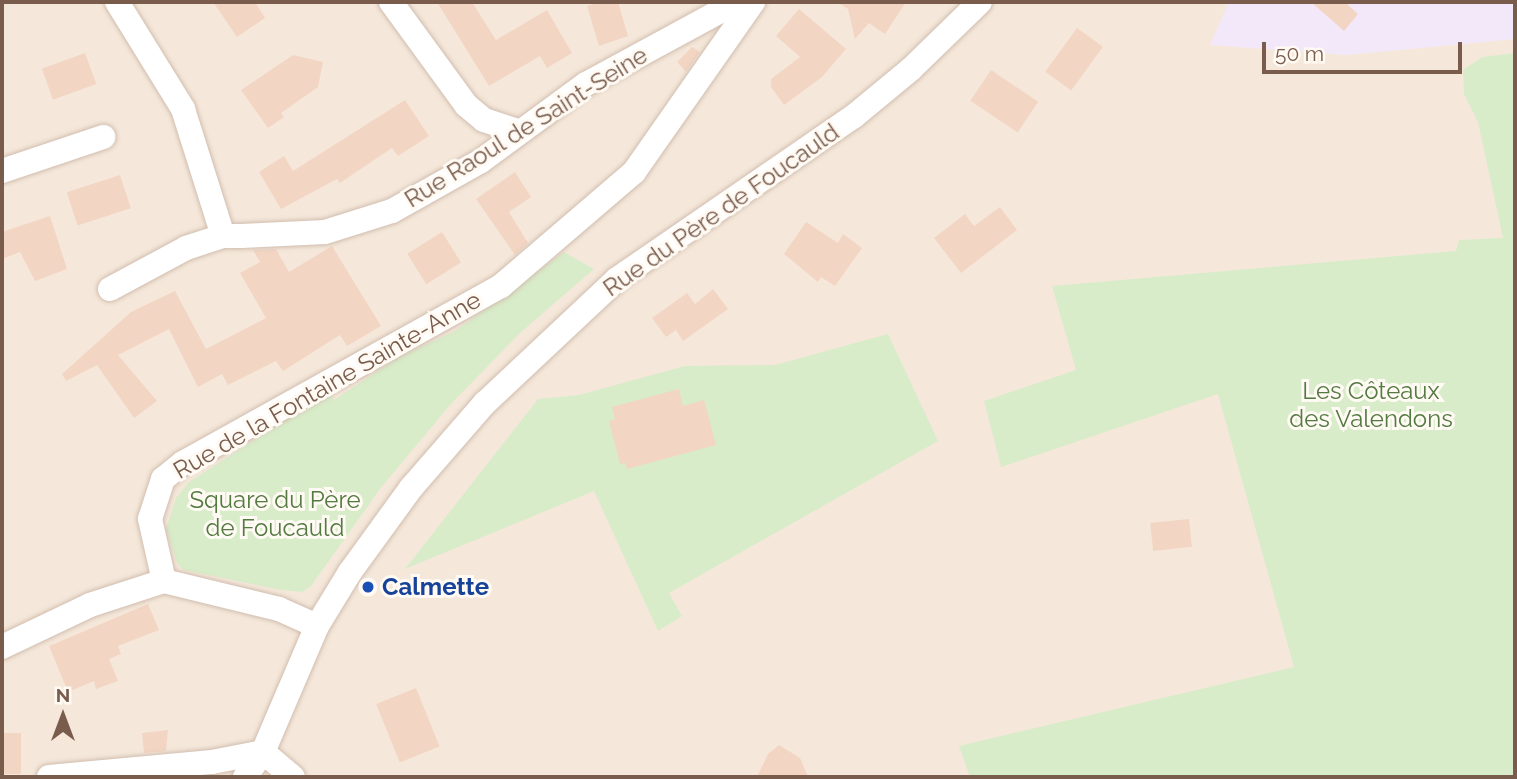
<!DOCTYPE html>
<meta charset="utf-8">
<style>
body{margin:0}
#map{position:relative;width:1517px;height:779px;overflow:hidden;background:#fdf6ec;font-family:Raleway,sans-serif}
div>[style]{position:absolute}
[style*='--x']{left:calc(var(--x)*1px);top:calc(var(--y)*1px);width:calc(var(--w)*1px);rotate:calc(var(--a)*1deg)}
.residential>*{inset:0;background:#f5e8da;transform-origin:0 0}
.education>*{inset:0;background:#f3e8fa}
.green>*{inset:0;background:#d8ecc9}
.building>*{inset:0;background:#f3d5c3;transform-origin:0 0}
.roads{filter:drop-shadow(0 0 2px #d1beb0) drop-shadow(0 0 2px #d1beb0)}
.minor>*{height:24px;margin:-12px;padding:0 12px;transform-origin:12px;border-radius:12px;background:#fff}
.dots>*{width:19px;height:19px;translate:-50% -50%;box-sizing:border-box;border:4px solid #fffaf3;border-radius:50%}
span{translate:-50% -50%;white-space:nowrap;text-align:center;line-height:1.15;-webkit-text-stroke:6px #fffaf3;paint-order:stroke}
.street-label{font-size:24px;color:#7a5c4d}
.park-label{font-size:24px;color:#537a41}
.transit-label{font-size:24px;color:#164399;font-weight:700}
.left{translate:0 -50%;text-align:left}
.frame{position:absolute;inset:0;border:4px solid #7a5c4d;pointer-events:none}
.north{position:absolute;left:28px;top:681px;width:70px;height:70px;-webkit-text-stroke:5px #fffaf3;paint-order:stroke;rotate:0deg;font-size:19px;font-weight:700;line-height:28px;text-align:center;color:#7a5c4d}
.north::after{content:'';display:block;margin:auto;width:24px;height:32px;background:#7a5c4d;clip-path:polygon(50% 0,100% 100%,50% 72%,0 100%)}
.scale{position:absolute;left:1262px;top:42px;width:200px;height:32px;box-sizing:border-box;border:4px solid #7a5c4d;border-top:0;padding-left:9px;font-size:21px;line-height:24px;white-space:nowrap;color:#7a5c4d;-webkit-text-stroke:5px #fffaf3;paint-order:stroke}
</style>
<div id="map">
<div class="residential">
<i style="left:2px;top:2px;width:1513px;height:775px"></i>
</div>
<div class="education">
<i style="clip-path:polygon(1229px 2px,1515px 2px,1515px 39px,1347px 55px,1210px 45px)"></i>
</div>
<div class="green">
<i style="clip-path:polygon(1515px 53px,1515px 777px,970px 777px,959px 746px,1294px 667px,1218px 394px,1001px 467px,984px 401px,1076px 370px,1052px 286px,1456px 251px,1459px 240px,1503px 238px,1478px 122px,1464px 94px,1463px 70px,1482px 57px)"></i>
<i style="clip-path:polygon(564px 252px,594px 269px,520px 333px,450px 405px,380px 489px,311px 586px,303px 592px,281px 590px,184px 570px,177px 563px,166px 529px,176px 498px,189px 482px,320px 398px,332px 395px,334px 400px,399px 357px,455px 331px)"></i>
<i style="clip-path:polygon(888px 334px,938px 441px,669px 593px,682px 616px,658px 631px,594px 491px,405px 569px,538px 399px,579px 395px,685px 366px,775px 365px)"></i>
</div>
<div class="building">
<i style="clip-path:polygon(213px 2px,255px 2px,265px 18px,237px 37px)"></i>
<i style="clip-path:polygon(437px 2px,472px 2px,496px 40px,547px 10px,572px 53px,547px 68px,540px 56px,489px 86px)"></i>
<i style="clip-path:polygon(601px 2px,618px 2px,628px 36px,599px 46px,587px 6px)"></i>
<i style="clip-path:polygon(837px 2px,906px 2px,885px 34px,869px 23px,855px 39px,848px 9px)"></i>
<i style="clip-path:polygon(1311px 2px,1345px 2px,1358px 14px,1344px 31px)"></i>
<i style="clip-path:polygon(799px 9px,846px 49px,822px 77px,784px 105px,771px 87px,771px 79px,800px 57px,776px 36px)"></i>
<i style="left:1077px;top:28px;width:32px;height:54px;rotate:36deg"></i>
<i style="clip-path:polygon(692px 47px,700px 52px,686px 72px,677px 62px)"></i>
<i style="left:85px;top:53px;width:33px;height:46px;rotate:70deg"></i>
<i style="clip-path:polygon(293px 55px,323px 62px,318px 87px,281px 113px,284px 117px,268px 128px,241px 90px)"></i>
<i style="left:991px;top:70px;width:57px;height:37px;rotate:34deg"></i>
<i style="clip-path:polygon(405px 100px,429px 136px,398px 156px,392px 148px,340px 183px,337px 179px,281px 209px,259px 172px,284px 156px,293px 171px)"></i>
<i style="clip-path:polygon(515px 172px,531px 197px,509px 212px,528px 243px,515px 255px,476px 199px)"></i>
<i style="left:120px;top:175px;width:35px;height:56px;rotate:72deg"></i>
<i style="clip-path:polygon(1000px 207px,1017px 230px,961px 273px,934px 238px,965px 214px,974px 226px)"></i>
<i style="clip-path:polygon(50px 216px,67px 269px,35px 281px,20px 252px,2px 259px,2px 232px)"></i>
<i style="clip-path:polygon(806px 222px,838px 243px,843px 234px,862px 248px,835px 286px,821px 277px,818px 282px,784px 254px)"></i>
<i style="left:442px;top:232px;width:36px;height:41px;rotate:58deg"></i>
<i style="clip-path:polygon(332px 246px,381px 326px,347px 346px,340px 335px,283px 371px,276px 361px,228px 385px,222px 374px,198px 387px,169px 329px,118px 355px,157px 401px,134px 418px,97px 365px,66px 381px,62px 374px,131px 312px,175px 291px,206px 349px,266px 318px,240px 273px,260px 262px,253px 250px,276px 249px,289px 272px)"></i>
<i style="clip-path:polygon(713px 289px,728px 309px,683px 341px,676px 330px,666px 337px,652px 318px,687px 293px,695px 304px)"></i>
<i style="clip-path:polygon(679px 389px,683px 406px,704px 400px,716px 445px,627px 469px,625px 463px,620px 464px,609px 421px,615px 419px,612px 407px)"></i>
<i style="left:1189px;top:519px;width:28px;height:39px;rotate:84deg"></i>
<i style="clip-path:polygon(148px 604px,159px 630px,118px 646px,121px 654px,109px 659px,118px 681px,96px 689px,94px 681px,68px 692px,49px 646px)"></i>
<i style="left:416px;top:688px;width:63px;height:43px;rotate:68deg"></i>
<i style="clip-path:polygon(168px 730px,166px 751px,144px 753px,142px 733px)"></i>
<i style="left:2px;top:733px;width:19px;height:41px"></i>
<i style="clip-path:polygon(779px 745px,800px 758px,808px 777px,757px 777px,768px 754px)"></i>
</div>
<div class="roads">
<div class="minor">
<i style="--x:117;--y:2;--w:126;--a:58.3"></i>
<i style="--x:183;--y:109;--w:133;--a:72.5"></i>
<i style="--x:223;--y:236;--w:18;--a:0"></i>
<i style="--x:241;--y:236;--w:84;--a:-2.7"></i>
<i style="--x:325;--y:232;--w:70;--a:-17.4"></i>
<i style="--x:392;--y:211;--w:102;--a:-29.3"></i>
<i style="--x:481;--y:161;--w:130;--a:-36.3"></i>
<i style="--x:586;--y:84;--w:172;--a:-28.5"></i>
<i style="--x:391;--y:2;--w:127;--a:53.9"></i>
<i style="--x:466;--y:105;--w:23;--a:40"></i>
<i style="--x:484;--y:120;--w:35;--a:18"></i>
<i style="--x:2;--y:171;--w:107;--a:-18.6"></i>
<i style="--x:110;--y:289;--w:86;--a:-28.3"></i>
<i style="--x:186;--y:248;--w:39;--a:-18"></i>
<i style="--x:317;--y:626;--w:42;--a:-155.9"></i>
<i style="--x:279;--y:609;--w:118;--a:-166.3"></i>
<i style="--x:164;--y:581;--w:64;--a:-102.7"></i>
<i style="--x:150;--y:519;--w:42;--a:-72"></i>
<i style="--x:163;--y:479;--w:26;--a:-39"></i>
<i style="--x:183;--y:463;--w:364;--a:-29.1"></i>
<i style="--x:501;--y:286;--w:175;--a:-40.6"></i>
<i style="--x:634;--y:172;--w:208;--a:-55"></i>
<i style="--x:2;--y:647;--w:98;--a:-25.5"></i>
<i style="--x:90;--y:605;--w:78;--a:-18"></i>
<i style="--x:263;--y:752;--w:39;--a:40"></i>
<i style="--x:49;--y:777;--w:164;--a:-5.3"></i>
<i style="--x:212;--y:762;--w:52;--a:-11.1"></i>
<i style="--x:245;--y:777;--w:31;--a:-54"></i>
<i style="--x:263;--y:752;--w:137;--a:-66.8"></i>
<i style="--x:317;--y:626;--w:63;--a:-58.6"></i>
<i style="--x:350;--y:572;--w:104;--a:-54"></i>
<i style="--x:411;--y:488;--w:113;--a:-49"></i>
<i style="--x:485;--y:403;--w:181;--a:-43.2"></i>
<i style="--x:617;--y:279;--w:286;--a:-34.5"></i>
<i style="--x:853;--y:117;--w:75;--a:-39.6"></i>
<i style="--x:911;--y:69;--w:96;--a:-44.2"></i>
</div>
</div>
<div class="dots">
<i style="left:368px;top:587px;background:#1a4fb4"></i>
</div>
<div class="street-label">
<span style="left:526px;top:127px;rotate:-32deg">Rue Raoul de Saint-Seine</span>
<span style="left:721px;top:210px;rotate:-35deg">Rue du Père de Foucauld</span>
<span style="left:327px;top:385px;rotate:-30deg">Rue de la Fontaine Sainte-Anne</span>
</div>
<div class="park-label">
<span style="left:1371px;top:405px">Les Côteaux<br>des Valendons</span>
<span style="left:275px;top:514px">Square du Père<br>de Foucauld</span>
</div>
<div class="transit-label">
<span class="left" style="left:382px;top:587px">Calmette</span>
</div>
<div class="frame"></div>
<div class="north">N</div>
<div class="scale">50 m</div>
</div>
